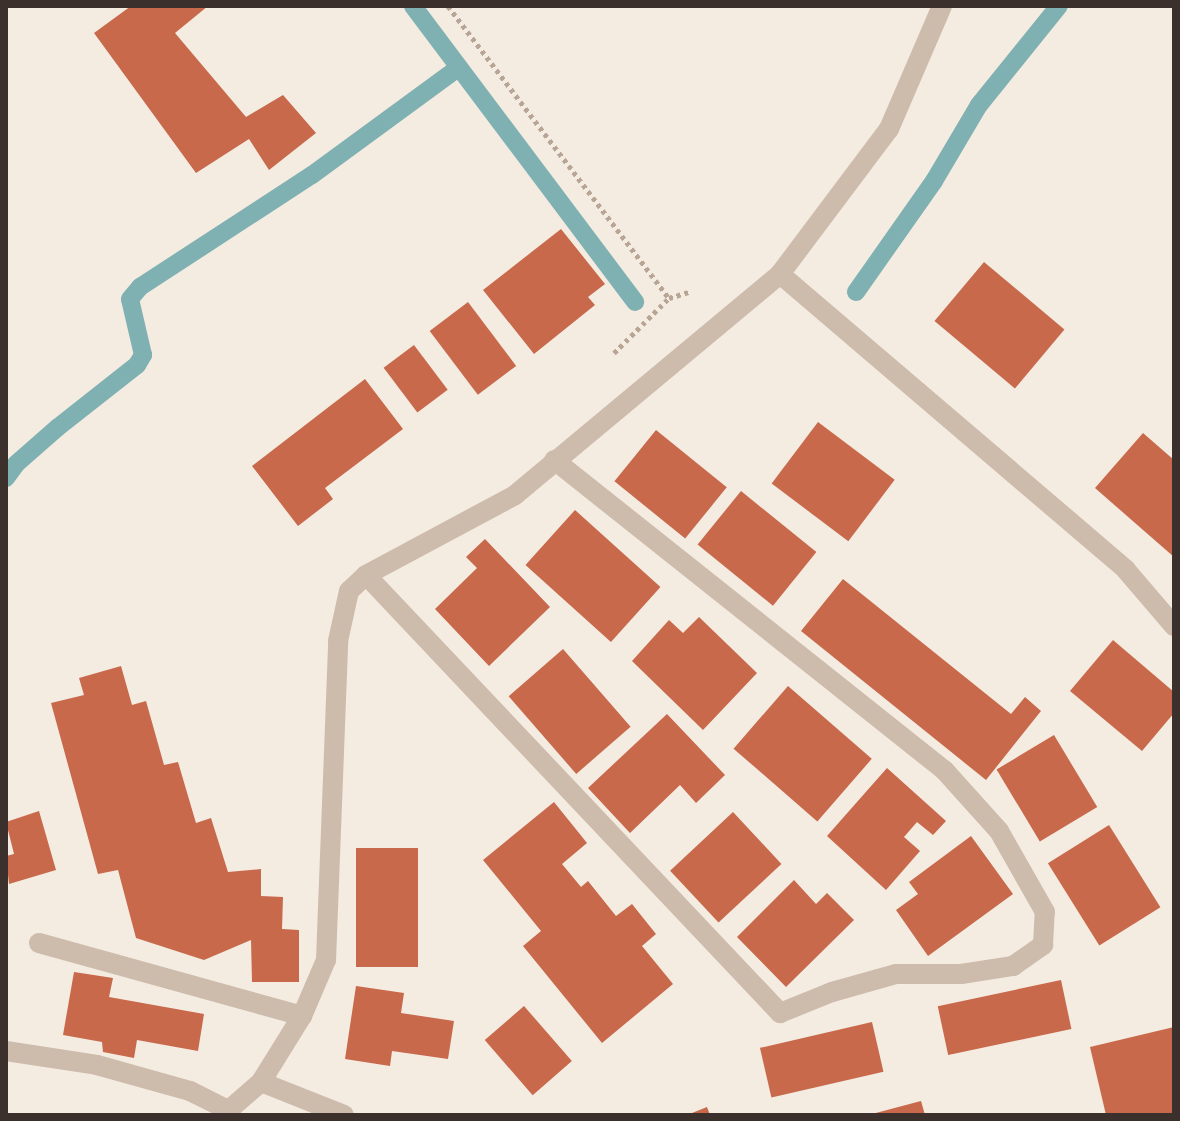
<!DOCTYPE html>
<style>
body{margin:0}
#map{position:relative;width:1180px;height:1121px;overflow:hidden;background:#f4ebe1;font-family:Montserrat,sans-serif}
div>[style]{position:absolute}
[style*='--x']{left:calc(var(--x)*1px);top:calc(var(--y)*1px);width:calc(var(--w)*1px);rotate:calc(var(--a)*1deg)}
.stream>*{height:18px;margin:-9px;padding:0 9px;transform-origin:9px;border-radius:9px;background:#7fb0b2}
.building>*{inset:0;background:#c8694b;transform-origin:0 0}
.path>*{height:5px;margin-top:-2.5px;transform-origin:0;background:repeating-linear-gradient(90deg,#b9a596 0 4px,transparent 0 8px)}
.lane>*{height:20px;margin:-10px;padding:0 10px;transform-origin:10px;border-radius:10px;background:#cdbbac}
.street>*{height:20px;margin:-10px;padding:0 10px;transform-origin:10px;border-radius:10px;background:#cdbbac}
span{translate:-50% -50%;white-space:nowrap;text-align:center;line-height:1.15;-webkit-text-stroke:6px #fbf5ee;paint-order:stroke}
.frame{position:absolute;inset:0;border:8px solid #3b302b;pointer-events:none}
</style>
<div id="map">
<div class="stream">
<i style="--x:413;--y:6;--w:370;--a:53.1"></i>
<i style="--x:856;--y:292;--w:136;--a:-54.9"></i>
<i style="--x:934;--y:181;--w:88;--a:-59.4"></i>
<i style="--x:979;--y:105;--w:127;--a:-51.1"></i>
<i style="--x:6;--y:478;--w:17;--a:-54"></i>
<i style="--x:16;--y:464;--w:55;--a:-41.3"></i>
<i style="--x:57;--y:428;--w:102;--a:-38.2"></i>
<i style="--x:137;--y:365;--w:12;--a:-59"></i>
<i style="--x:143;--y:355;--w:57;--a:-103.1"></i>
<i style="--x:130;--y:299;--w:16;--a:-50"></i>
<i style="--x:140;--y:287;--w:205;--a:-33.1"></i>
<i style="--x:312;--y:175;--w:181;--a:-36.2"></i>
</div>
<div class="building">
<i style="clip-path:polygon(131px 6px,208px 6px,175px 33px,246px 117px,283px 95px,316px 133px,269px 170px,249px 139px,196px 173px,94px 33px)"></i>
<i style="clip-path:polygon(561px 229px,605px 284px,588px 297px,595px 305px,534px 354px,483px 290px)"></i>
<i style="left:984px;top:262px;width:105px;height:77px;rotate:40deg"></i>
<i style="left:468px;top:302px;width:80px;height:48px;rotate:53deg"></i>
<i style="left:414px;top:345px;width:56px;height:38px;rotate:53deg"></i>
<i style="clip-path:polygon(365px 379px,403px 429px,325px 488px,333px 499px,298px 526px,252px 466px)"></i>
<i style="left:818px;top:422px;width:96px;height:77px;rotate:37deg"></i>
<i style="left:656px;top:430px;width:91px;height:66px;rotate:39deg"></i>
<i style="clip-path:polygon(1143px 433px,1174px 460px,1174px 557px,1095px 488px)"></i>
<i style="left:741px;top:491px;width:97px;height:69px;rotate:39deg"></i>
<i style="left:575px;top:510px;width:115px;height:74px;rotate:42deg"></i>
<i style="clip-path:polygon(485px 539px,550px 607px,489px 666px,435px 609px,477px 568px,466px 557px)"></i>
<i style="clip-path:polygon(843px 579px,1011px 714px,1025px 697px,1041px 711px,986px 780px,801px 631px)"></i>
<i style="clip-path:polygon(699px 617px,757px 673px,703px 730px,632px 661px,669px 620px,683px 633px)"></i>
<i style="clip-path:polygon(1113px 640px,1174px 692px,1174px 713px,1142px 751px,1070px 691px)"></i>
<i style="left:563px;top:649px;width:103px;height:72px;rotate:49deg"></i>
<i style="clip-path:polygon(121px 666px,132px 705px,146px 701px,164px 765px,178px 762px,196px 823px,211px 818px,228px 872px,261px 869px,261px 896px,283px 897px,282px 929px,299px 930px,299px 982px,252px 982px,251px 940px,204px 960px,136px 938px,118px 870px,98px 874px,51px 703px,84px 695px,79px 678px)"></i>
<i style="left:788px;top:686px;width:111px;height:83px;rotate:41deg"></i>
<i style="clip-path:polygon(667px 714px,725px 775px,696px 803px,680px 785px,630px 833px,588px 788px)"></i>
<i style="left:1054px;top:735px;width:84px;height:67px;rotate:59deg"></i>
<i style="clip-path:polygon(887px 768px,946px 821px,933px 835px,917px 822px,904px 837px,920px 851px,886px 890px,827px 836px)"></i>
<i style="clip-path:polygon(554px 802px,587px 843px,562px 864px,581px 887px,588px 881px,616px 916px,632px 904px,656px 934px,642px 946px,673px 984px,602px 1043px,523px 946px,541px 931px,483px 860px)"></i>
<i style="clip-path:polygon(39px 811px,56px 870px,9px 884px,6px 856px,14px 854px,6px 822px)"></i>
<i style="left:733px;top:812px;width:71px;height:86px;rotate:47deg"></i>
<i style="left:1109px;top:825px;width:97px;height:72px;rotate:58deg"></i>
<i style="clip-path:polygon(971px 836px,1013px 894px,928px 956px,896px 910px,918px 894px,909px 882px)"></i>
<i style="left:356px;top:848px;width:62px;height:119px"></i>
<i style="clip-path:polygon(794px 880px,816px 904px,827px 893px,854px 920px,786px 987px,737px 937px)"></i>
<i style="clip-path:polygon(74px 972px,113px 978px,109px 997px,204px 1014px,198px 1051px,137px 1040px,134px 1058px,103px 1052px,102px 1042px,63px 1035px)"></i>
<i style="left:1061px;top:980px;width:50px;height:126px;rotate:78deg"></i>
<i style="clip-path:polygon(356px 986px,404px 993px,401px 1013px,454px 1021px,448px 1059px,392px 1051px,390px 1066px,345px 1059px)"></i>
<i style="left:524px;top:1006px;width:73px;height:52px;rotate:49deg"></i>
<i style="left:872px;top:1022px;width:51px;height:115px;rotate:77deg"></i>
<i style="clip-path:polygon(1174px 1027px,1174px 1115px,1106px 1115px,1090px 1047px)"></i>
<i style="clip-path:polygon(921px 1101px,925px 1115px,872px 1115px,872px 1114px)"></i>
<i style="clip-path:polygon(707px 1107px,710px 1115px,687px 1115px)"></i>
</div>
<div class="path">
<i style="--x:448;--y:6;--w:366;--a:52.9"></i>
<i style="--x:614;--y:353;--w:78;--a:-45"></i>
<i style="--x:669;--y:298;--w:21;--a:-17"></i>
</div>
<div class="lane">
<i style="--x:39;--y:943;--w:273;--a:15.5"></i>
<i style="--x:6;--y:1051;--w:92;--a:8.7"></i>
<i style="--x:97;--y:1065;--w:97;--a:15.6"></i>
<i style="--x:190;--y:1091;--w:40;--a:26.6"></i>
</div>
<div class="street">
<i style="--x:780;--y:274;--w:455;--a:40.5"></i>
<i style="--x:1126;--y:570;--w:74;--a:49.4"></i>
<i style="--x:366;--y:575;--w:603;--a:46.61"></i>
<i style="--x:780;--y:1013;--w:56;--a:-22"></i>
<i style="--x:832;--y:992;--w:66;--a:-15.7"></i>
<i style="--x:896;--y:974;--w:65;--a:0"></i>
<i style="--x:961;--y:974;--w:53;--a:-8.7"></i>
<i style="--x:1013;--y:966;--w:37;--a:-35"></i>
<i style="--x:1043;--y:945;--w:33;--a:-87"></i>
<i style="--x:1045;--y:912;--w:93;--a:-119.6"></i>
<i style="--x:999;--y:831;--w:82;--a:-132"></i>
<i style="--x:944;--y:770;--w:498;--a:-141.5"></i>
<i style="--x:261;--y:1082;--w:89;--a:21.7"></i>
<i style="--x:223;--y:1115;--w:50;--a:-41"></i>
<i style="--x:261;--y:1082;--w:78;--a:-58.2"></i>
<i style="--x:302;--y:1016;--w:61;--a:-66.8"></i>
<i style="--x:326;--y:960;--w:319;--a:-87.8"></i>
<i style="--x:338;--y:641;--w:51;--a:-77.6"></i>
<i style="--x:349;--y:591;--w:23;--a:-43"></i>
<i style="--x:366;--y:575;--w:169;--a:-28.2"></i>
<i style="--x:515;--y:495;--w:345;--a:-39.8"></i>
<i style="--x:780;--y:274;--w:181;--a:-53.1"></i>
<i style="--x:889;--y:129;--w:134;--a:-66.7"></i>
</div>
<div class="frame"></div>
</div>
